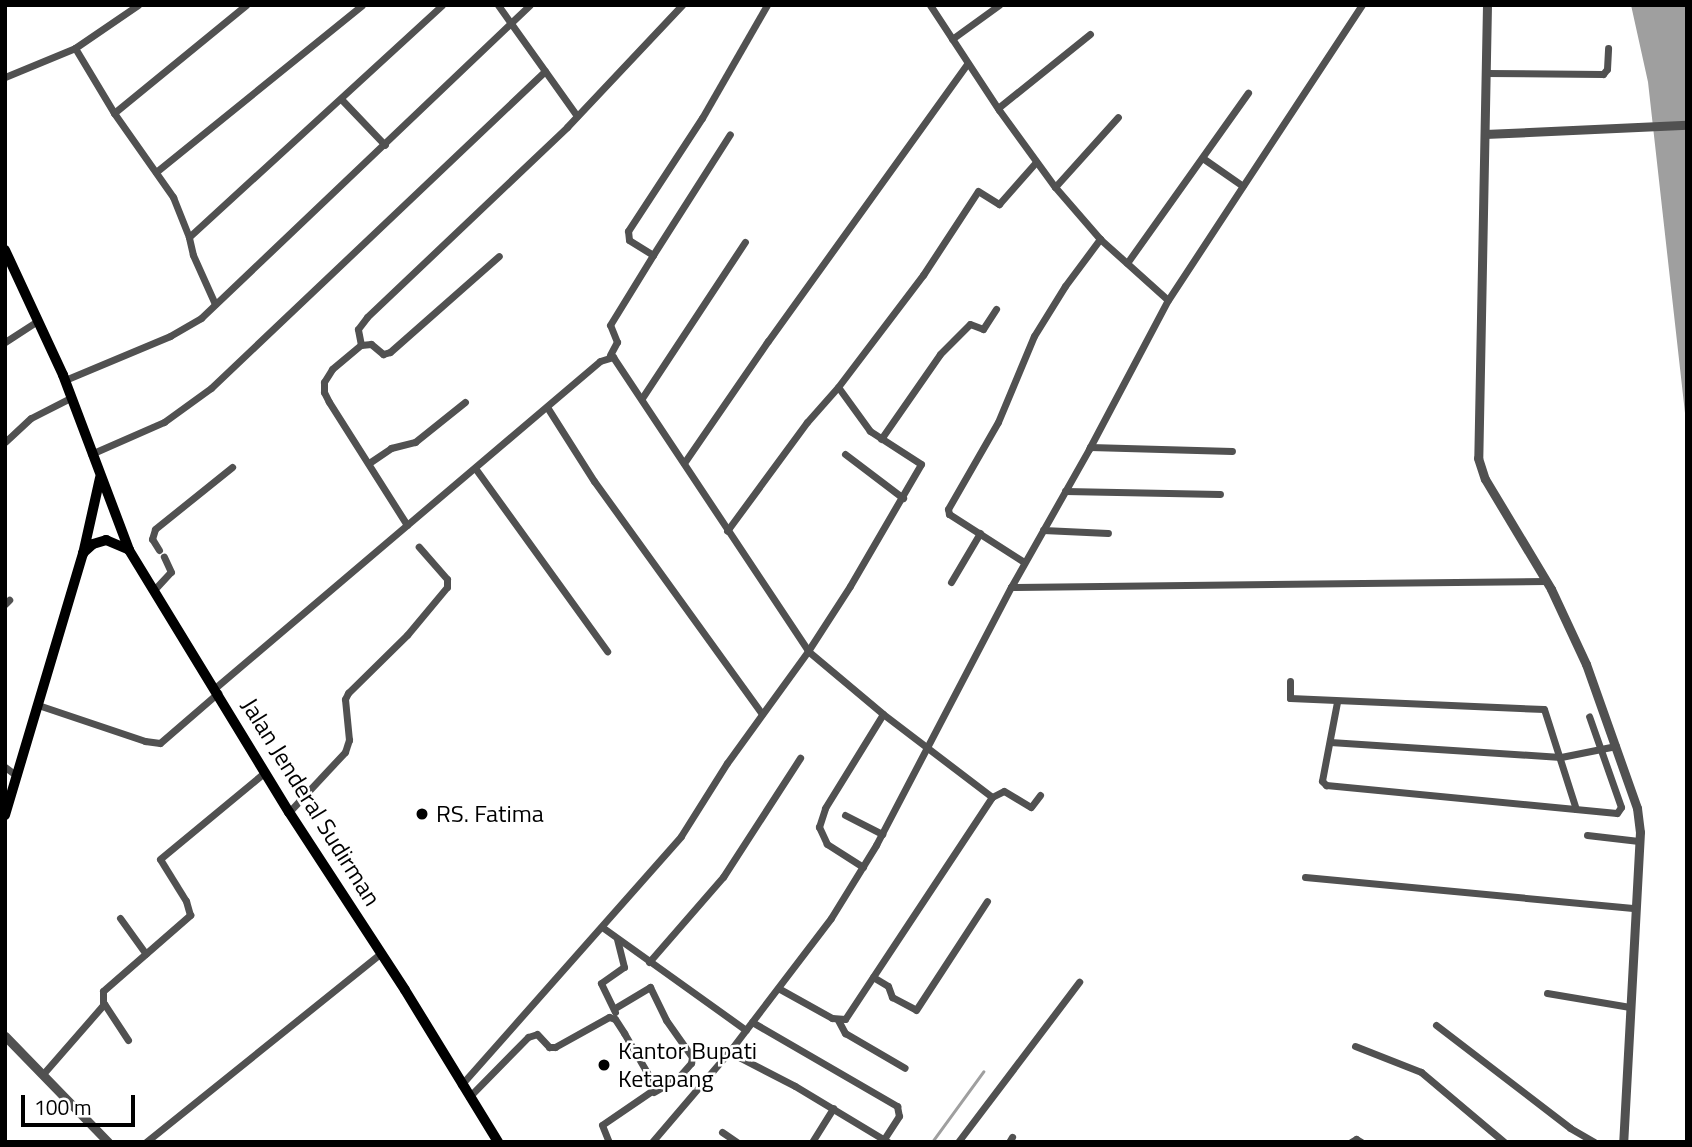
<!DOCTYPE html>
<style>
body{margin:0}
#map{position:relative;width:1692px;height:1147px;overflow:hidden;background:#fff;font-family:"Titillium Web",sans-serif}
div>[style]{position:absolute}
[style*='--x']{left:calc(var(--x)*1px);top:calc(var(--y)*1px);width:calc(var(--w)*1px);rotate:calc(var(--a)*1deg)}
.water>*{inset:0;background:#9f9f9f}
.stream>*{height:2.5px;margin:-1.25px;padding:0 1.25px;transform-origin:1.25px;border-radius:1.25px;background:#9f9f9f}
.minor>*{height:7px;margin:-3.5px;padding:0 3.5px;transform-origin:3.5px;border-radius:3.5px;background:#515151}
.tertiary>*{height:9px;margin:-4.5px;padding:0 4.5px;transform-origin:4.5px;border-radius:4.5px;background:#515151}
.primary>*{height:10px;margin:-5px;padding:0 5px;transform-origin:5px;border-radius:5px;background:#000}
.dots>*{width:19px;height:19px;translate:-50% -50%;box-sizing:border-box;border:4px solid #fff;border-radius:50%}
span{translate:-50% -50%;white-space:nowrap;text-align:center;line-height:1.15;-webkit-text-stroke:5px #fff;paint-order:stroke}
.street-label{font-size:24px;color:#000}
.poi-label{font-size:24px;color:#000}
.left{translate:0 -50%;text-align:left}
.frame{position:absolute;inset:0;border:7px solid #000;pointer-events:none}
.scale{position:absolute;left:21px;top:1095px;width:114px;height:32px;box-sizing:border-box;border:4px solid #000;border-top:0;padding-left:9px;font-size:21px;line-height:24px;white-space:nowrap;color:#000;-webkit-text-stroke:5px #fff;paint-order:stroke}
</style>
<div id="map">
<div class="water">
<i style="clip-path:polygon(1631px 5px,1687px 5px,1687px 431px,1648px 82px)"></i>
</div>
<div class="stream">
<i style="--x:932;--y:1142;--w:87;--a:-53.9"></i>
</div>
<div class="minor">
<i style="--x:930;--y:5;--w:126;--a:56.7"></i>
<i style="--x:999;--y:110;--w:95;--a:54"></i>
<i style="--x:1055;--y:187;--w:69;--a:49.1"></i>
<i style="--x:1100;--y:239;--w:91;--a:41.9"></i>
<i style="--x:952;--y:39;--w:58;--a:-35.9"></i>
<i style="--x:75;--y:48;--w:76;--a:-34.3"></i>
<i style="--x:545;--y:71;--w:55;--a:54.6"></i>
<i style="--x:1486;--y:73;--w:117;--a:0.5"></i>
<i style="--x:1603;--y:74;--w:6;--a:-51"></i>
<i style="--x:1607;--y:69;--w:21;--a:-87"></i>
<i style="--x:5;--y:77;--w:76;--a:-22.5"></i>
<i style="--x:75;--y:48;--w:76;--a:59"></i>
<i style="--x:114;--y:113;--w:103;--a:54.9"></i>
<i style="--x:173;--y:197;--w:43;--a:68.2"></i>
<i style="--x:342;--y:100;--w:62;--a:46.3"></i>
<i style="--x:998;--y:108;--w:118;--a:-38.8"></i>
<i style="--x:114;--y:113;--w:171;--a:-39.3"></i>
<i style="--x:1204;--y:159;--w:47;--a:34.7"></i>
<i style="--x:156;--y:172;--w:265;--a:-39"></i>
<i style="--x:1055;--y:187;--w:94;--a:-48"></i>
<i style="--x:653;--y:255;--w:143;--a:-57.5"></i>
<i style="--x:1127;--y:263;--w:209;--a:-54.6"></i>
<i style="--x:215;--y:304;--w:54;--a:-114.2"></i>
<i style="--x:193;--y:255;--w:18;--a:-103"></i>
<i style="--x:189;--y:237;--w:343;--a:-42.5"></i>
<i style="--x:5;--y:342;--w:37;--a:-33"></i>
<i style="--x:361;--y:345;--w:16;--a:-101"></i>
<i style="--x:358;--y:329;--w:15;--a:-53"></i>
<i style="--x:367;--y:317;--w:276;--a:-43.5"></i>
<i style="--x:567;--y:127;--w:168;--a:-46.7"></i>
<i style="--x:610;--y:355;--w:15;--a:-62"></i>
<i style="--x:617;--y:342;--w:18;--a:-112"></i>
<i style="--x:610;--y:325;--w:82;--a:-58.4"></i>
<i style="--x:653;--y:255;--w:28;--a:-148"></i>
<i style="--x:629;--y:240;--w:9;--a:-96"></i>
<i style="--x:628;--y:231;--w:135;--a:-56.8"></i>
<i style="--x:702;--y:118;--w:130;--a:-60.1"></i>
<i style="--x:65;--y:380;--w:114;--a:-22.7"></i>
<i style="--x:170;--y:336;--w:36;--a:-30"></i>
<i style="--x:201;--y:318;--w:454;--a:-43.6"></i>
<i style="--x:838;--y:387;--w:141;--a:-52.8"></i>
<i style="--x:923;--y:275;--w:100;--a:-56.8"></i>
<i style="--x:978;--y:191;--w:25;--a:32"></i>
<i style="--x:999;--y:204;--w:56;--a:-48.6"></i>
<i style="--x:642;--y:398;--w:187;--a:-56.6"></i>
<i style="--x:547;--y:407;--w:88;--a:57.6"></i>
<i style="--x:594;--y:481;--w:287;--a:54.2"></i>
<i style="--x:881;--y:439;--w:103;--a:-55.2"></i>
<i style="--x:940;--y:354;--w:42;--a:-45"></i>
<i style="--x:970;--y:324;--w:14;--a:21"></i>
<i style="--x:983;--y:329;--w:24;--a:-57"></i>
<i style="--x:5;--y:442;--w:35;--a:-43"></i>
<i style="--x:31;--y:418;--w:46;--a:-27.1"></i>
<i style="--x:1090;--y:447;--w:142;--a:1.6"></i>
<i style="--x:91;--y:454;--w:80;--a:-23.7"></i>
<i style="--x:164;--y:422;--w:58;--a:-35.9"></i>
<i style="--x:211;--y:388;--w:460;--a:-43.5"></i>
<i style="--x:545;--y:71;--w:81;--a:-125.5"></i>
<i style="--x:845;--y:454;--w:73;--a:37.2"></i>
<i style="--x:369;--y:463;--w:27;--a:-34"></i>
<i style="--x:391;--y:448;--w:25;--a:-14"></i>
<i style="--x:415;--y:442;--w:64;--a:-38.7"></i>
<i style="--x:684;--y:463;--w:148;--a:-55.5"></i>
<i style="--x:768;--y:341;--w:342;--a:-54.3"></i>
<i style="--x:475;--y:468;--w:226;--a:54.2"></i>
<i style="--x:1065;--y:491;--w:155;--a:1.1"></i>
<i style="--x:407;--y:525;--w:146;--a:-122.4"></i>
<i style="--x:329;--y:402;--w:11;--a:-117"></i>
<i style="--x:324;--y:392;--w:10;--a:-90"></i>
<i style="--x:324;--y:382;--w:15;--a:-58"></i>
<i style="--x:332;--y:369;--w:38;--a:-40"></i>
<i style="--x:361;--y:345;--w:10;--a:-6"></i>
<i style="--x:371;--y:344;--w:16;--a:40"></i>
<i style="--x:383;--y:354;--w:7;--a:-16"></i>
<i style="--x:390;--y:352;--w:145;--a:-41.4"></i>
<i style="--x:1043;--y:530;--w:65;--a:2.6"></i>
<i style="--x:159;--y:550;--w:13;--a:-122"></i>
<i style="--x:152;--y:539;--w:10;--a:-73"></i>
<i style="--x:155;--y:529;--w:99;--a:-38.8"></i>
<i style="--x:1024;--y:562;--w:89;--a:-147.4"></i>
<i style="--x:949;--y:514;--w:5;--a:-101"></i>
<i style="--x:948;--y:509;--w:100;--a:-60.1"></i>
<i style="--x:998;--y:422;--w:93;--a:-67.3"></i>
<i style="--x:1034;--y:336;--w:59;--a:-58.2"></i>
<i style="--x:1065;--y:286;--w:59;--a:-53.3"></i>
<i style="--x:951;--y:582;--w:57;--a:-59.4"></i>
<i style="--x:1011;--y:587;--w:535;--a:-0.64"></i>
<i style="--x:153;--y:591;--w:26;--a:-47"></i>
<i style="--x:171;--y:572;--w:17;--a:-115"></i>
<i style="--x:5;--y:604;--w:6;--a:-45"></i>
<i style="--x:1290;--y:681;--w:17;--a:90"></i>
<i style="--x:1290;--y:698;--w:254;--a:2.5"></i>
<i style="--x:1544;--y:709;--w:105;--a:72.3"></i>
<i style="--x:215;--y:688;--w:505;--a:-40.34"></i>
<i style="--x:600;--y:361;--w:14;--a:-17"></i>
<i style="--x:613;--y:357;--w:353;--a:56.4"></i>
<i style="--x:808;--y:651;--w:98;--a:40"></i>
<i style="--x:883;--y:714;--w:137;--a:37.3"></i>
<i style="--x:992;--y:797;--w:266;--a:123.5"></i>
<i style="--x:845;--y:1019;--w:13;--a:-176"></i>
<i style="--x:832;--y:1018;--w:60;--a:-150.9"></i>
<i style="--x:1337;--y:702;--w:80;--a:100.8"></i>
<i style="--x:1322;--y:781;--w:6;--a:45"></i>
<i style="--x:1326;--y:785;--w:292;--a:5.5"></i>
<i style="--x:1617;--y:813;--w:7;--a:-56"></i>
<i style="--x:1621;--y:807;--w:96;--a:-109.4"></i>
<i style="--x:38;--y:705;--w:113;--a:18.6"></i>
<i style="--x:145;--y:741;--w:15;--a:8"></i>
<i style="--x:160;--y:743;--w:77;--a:-40.8"></i>
<i style="--x:1330;--y:742;--w:231;--a:3.7"></i>
<i style="--x:1561;--y:757;--w:56;--a:-11.3"></i>
<i style="--x:5;--y:767;--w:15;--a:37"></i>
<i style="--x:992;--y:797;--w:13;--a:-27"></i>
<i style="--x:1004;--y:791;--w:31;--a:31"></i>
<i style="--x:1031;--y:807;--w:15;--a:-53"></i>
<i style="--x:289;--y:812;--w:82;--a:-47"></i>
<i style="--x:345;--y:752;--w:13;--a:-72"></i>
<i style="--x:349;--y:740;--w:41;--a:-95.6"></i>
<i style="--x:345;--y:699;--w:7;--a:-63"></i>
<i style="--x:348;--y:693;--w:83;--a:-44.5"></i>
<i style="--x:407;--y:635;--w:62;--a:-50.2"></i>
<i style="--x:447;--y:587;--w:8;--a:-90"></i>
<i style="--x:447;--y:579;--w:43;--a:-131.2"></i>
<i style="--x:845;--y:815;--w:42;--a:27.2"></i>
<i style="--x:1587;--y:835;--w:52;--a:6.6"></i>
<i style="--x:863;--y:867;--w:43;--a:-147.4"></i>
<i style="--x:827;--y:844;--w:19;--a:-115"></i>
<i style="--x:819;--y:827;--w:20;--a:-72"></i>
<i style="--x:825;--y:808;--w:110;--a:-58.3"></i>
<i style="--x:1305;--y:877;--w:332;--a:5.4"></i>
<i style="--x:120;--y:918;--w:44;--a:54.2"></i>
<i style="--x:602;--y:927;--w:177;--a:35.6"></i>
<i style="--x:649;--y:962;--w:113;--a:-49"></i>
<i style="--x:723;--y:877;--w:142;--a:-57.1"></i>
<i style="--x:873;--y:977;--w:17;--a:31"></i>
<i style="--x:888;--y:986;--w:12;--a:70"></i>
<i style="--x:892;--y:997;--w:27;--a:28"></i>
<i style="--x:916;--y:1010;--w:130;--a:-56.9"></i>
<i style="--x:1547;--y:993;--w:84;--a:9.6"></i>
<i style="--x:615;--y:1008;--w:41;--a:-31"></i>
<i style="--x:650;--y:987;--w:37;--a:64"></i>
<i style="--x:666;--y:1020;--w:45;--a:54.9"></i>
<i style="--x:692;--y:1057;--w:6;--a:99"></i>
<i style="--x:691;--y:1063;--w:20;--a:131"></i>
<i style="--x:678;--y:1078;--w:28;--a:150"></i>
<i style="--x:615;--y:1012;--w:32;--a:-116"></i>
<i style="--x:601;--y:983;--w:28;--a:-35"></i>
<i style="--x:624;--y:967;--w:29;--a:-104"></i>
<i style="--x:838;--y:1020;--w:15;--a:62"></i>
<i style="--x:845;--y:1033;--w:69;--a:30.3"></i>
<i style="--x:752;--y:1022;--w:168;--a:30.1"></i>
<i style="--x:897;--y:1106;--w:10;--a:79"></i>
<i style="--x:899;--y:1116;--w:27;--a:123"></i>
<i style="--x:1436;--y:1025;--w:169;--a:37.5"></i>
<i style="--x:1570;--y:1128;--w:28;--a:30"></i>
<i style="--x:128;--y:1040;--w:45;--a:-123.3"></i>
<i style="--x:103;--y:1002;--w:11;--a:-90"></i>
<i style="--x:103;--y:991;--w:116;--a:-41.1"></i>
<i style="--x:190;--y:915;--w:15;--a:-106"></i>
<i style="--x:186;--y:901;--w:49;--a:-121.8"></i>
<i style="--x:160;--y:859;--w:136;--a:-39.6"></i>
<i style="--x:1355;--y:1046;--w:71;--a:21.5"></i>
<i style="--x:1421;--y:1072;--w:109;--a:40.1"></i>
<i style="--x:729;--y:1052;--w:74;--a:27.3"></i>
<i style="--x:795;--y:1086;--w:109;--a:31.1"></i>
<i style="--x:43;--y:1074;--w:93;--a:-48.9"></i>
<i style="--x:461;--y:1085;--w:332;--a:-48.5"></i>
<i style="--x:681;--y:836;--w:86;--a:-57.8"></i>
<i style="--x:727;--y:763;--w:138;--a:-54.1"></i>
<i style="--x:808;--y:651;--w:77;--a:-57.1"></i>
<i style="--x:850;--y:586;--w:141;--a:-59.8"></i>
<i style="--x:921;--y:464;--w:61;--a:-147.1"></i>
<i style="--x:870;--y:431;--w:54;--a:-126"></i>
<i style="--x:838;--y:387;--w:47;--a:131.5"></i>
<i style="--x:807;--y:422;--w:135;--a:126.3"></i>
<i style="--x:469;--y:1097;--w:84;--a:-45.5"></i>
<i style="--x:528;--y:1037;--w:9;--a:-18"></i>
<i style="--x:537;--y:1034;--w:18;--a:47"></i>
<i style="--x:549;--y:1047;--w:6;--a:0"></i>
<i style="--x:555;--y:1047;--w:62;--a:-29.1"></i>
<i style="--x:609;--y:1017;--w:6;--a:18"></i>
<i style="--x:615;--y:1019;--w:17;--a:57"></i>
<i style="--x:624;--y:1033;--w:64;--a:59.8"></i>
<i style="--x:656;--y:1088;--w:65;--a:145.6"></i>
<i style="--x:602;--y:1125;--w:18;--a:68"></i>
<i style="--x:722;--y:1132;--w:18;--a:34"></i>
<i style="--x:146;--y:1142;--w:302;--a:-38.8"></i>
<i style="--x:652;--y:1142;--w:118;--a:-49.5"></i>
<i style="--x:729;--y:1052;--w:168;--a:-52.7"></i>
<i style="--x:831;--y:918;--w:86;--a:-58.3"></i>
<i style="--x:876;--y:845;--w:291;--a:-62.4"></i>
<i style="--x:1011;--y:587;--w:159;--a:-60.5"></i>
<i style="--x:1089;--y:449;--w:169;--a:-62.1"></i>
<i style="--x:1168;--y:300;--w:353;--a:-56.7"></i>
<i style="--x:812;--y:1142;--w:40;--a:-58"></i>
<i style="--x:958;--y:1142;--w:201;--a:-52.9"></i>
<i style="--x:1009;--y:1142;--w:6;--a:-59"></i>
<i style="--x:1351;--y:1142;--w:6;--a:-31"></i>
<i style="--x:1356;--y:1139;--w:6;--a:31"></i>
</div>
<div class="tertiary">
<i style="--x:1487;--y:5;--w:453;--a:91.1"></i>
<i style="--x:1478;--y:458;--w:22;--a:72"></i>
<i style="--x:1485;--y:479;--w:128;--a:59"></i>
<i style="--x:1551;--y:589;--w:83;--a:65"></i>
<i style="--x:1586;--y:664;--w:153;--a:70.5"></i>
<i style="--x:1637;--y:808;--w:24;--a:83"></i>
<i style="--x:1640;--y:832;--w:310;--a:93.1"></i>
<i style="--x:1485;--y:134;--w:202;--a:-2.6"></i>
<i style="--x:5;--y:1036;--w:148;--a:45.8"></i>
</div>
<div class="primary">
<i style="--x:5;--y:250;--w:138;--a:65.1"></i>
<i style="--x:63;--y:375;--w:187;--a:69.3"></i>
<i style="--x:129;--y:550;--w:307;--a:58.6"></i>
<i style="--x:289;--y:812;--w:212;--a:56.9"></i>
<i style="--x:405;--y:990;--w:178;--a:58.5"></i>
<i style="--x:83;--y:553;--w:13;--a:-42"></i>
<i style="--x:93;--y:544;--w:14;--a:-17"></i>
<i style="--x:106;--y:540;--w:25;--a:23"></i>
<i style="--x:5;--y:815;--w:272;--a:-73.4"></i>
<i style="--x:83;--y:554;--w:78;--a:-77.4"></i>
</div>
<div class="dots">
<i style="left:422px;top:814px;background:#000"></i>
<i style="left:604px;top:1065px;background:#000"></i>
</div>
<div class="street-label">
<span style="left:311px;top:802px;rotate:58deg">Jalan Jenderal Sudirman</span>
</div>
<div class="poi-label">
<span class="left" style="left:436px;top:814px">RS. Fatima</span>
<span class="left" style="left:618px;top:1065px">Kantor Bupati<br>Ketapang</span>
</div>
<div class="frame"></div>
<div class="scale">100 m</div>
</div>
